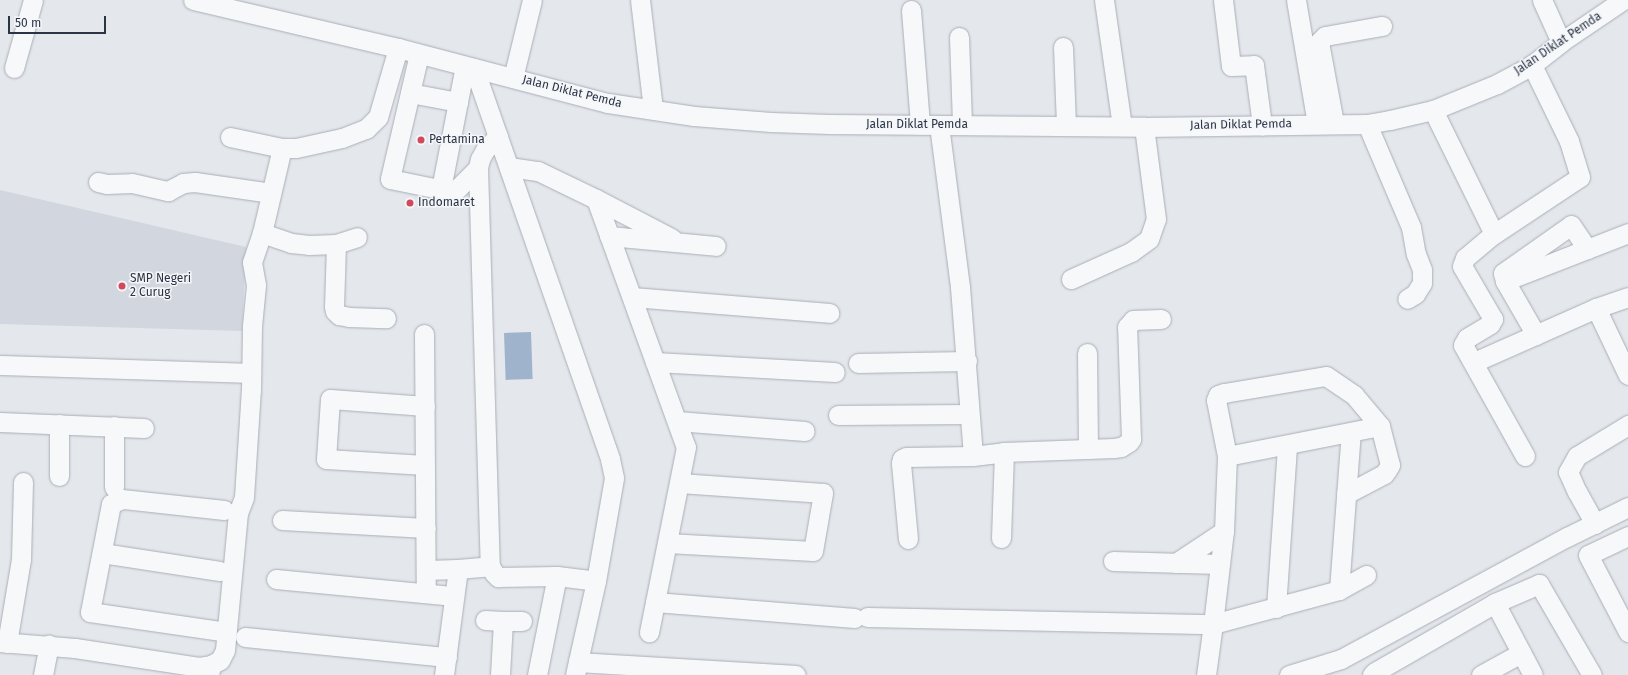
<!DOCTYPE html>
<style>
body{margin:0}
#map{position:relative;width:1628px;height:675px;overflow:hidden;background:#e4e7ec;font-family:"Fira Sans",sans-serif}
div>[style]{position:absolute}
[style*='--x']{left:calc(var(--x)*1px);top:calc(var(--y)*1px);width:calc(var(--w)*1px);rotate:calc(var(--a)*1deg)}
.built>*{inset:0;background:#d2d6de}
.water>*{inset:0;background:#9fb4cc;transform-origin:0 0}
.roads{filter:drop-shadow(0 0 1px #a9aeb7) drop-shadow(0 0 1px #a9aeb7)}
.minor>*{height:19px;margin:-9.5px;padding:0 9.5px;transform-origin:9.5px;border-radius:9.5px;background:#f7f8fa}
.dots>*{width:11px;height:11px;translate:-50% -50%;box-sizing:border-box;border:2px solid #f4f6f9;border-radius:50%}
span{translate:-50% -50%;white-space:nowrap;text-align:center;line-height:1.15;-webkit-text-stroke:3px #f4f6f9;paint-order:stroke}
.street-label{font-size:12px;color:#2b3445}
.poi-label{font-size:12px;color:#2b3445}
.left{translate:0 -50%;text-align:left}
.scale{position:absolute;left:8px;top:16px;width:98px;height:18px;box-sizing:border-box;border:2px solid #2b3445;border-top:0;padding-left:5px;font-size:12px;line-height:14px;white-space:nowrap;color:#2b3445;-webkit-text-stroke:3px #f4f6f9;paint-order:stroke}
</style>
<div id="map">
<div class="built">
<i style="clip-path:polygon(0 190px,246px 247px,242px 331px,0 324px)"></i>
</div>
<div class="water">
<i style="left:531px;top:332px;width:47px;height:27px;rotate:88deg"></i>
</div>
<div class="roads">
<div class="minor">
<i style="--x:193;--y:0;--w:211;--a:13.2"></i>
<i style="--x:398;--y:48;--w:217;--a:14.7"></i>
<i style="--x:608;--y:103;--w:87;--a:8.6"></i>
<i style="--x:694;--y:116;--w:77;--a:4.5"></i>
<i style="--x:771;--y:122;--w:58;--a:2"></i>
<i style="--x:829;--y:124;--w:315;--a:0.5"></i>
<i style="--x:1144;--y:127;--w:223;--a:-0.8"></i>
<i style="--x:1367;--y:124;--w:23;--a:-10"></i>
<i style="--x:1390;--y:120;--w:44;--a:-13.1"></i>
<i style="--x:1433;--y:110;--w:69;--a:-22.1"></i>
<i style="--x:1497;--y:84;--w:40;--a:-28"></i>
<i style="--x:1532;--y:65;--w:37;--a:-38"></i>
<i style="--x:1561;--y:42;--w:75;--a:-34.1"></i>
<i style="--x:640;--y:0;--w:110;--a:83.2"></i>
<i style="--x:1104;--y:0;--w:127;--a:81.9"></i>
<i style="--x:1223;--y:0;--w:66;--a:83.1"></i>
<i style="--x:1231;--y:66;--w:23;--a:-2"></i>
<i style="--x:1254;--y:65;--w:61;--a:82.4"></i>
<i style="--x:1296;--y:0;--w:126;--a:80.4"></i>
<i style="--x:1542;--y:0;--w:46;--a:65.7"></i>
<i style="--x:911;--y:10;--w:115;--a:85.5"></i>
<i style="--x:959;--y:37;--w:87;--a:88"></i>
<i style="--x:1063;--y:47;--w:79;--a:87.8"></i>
<i style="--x:419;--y:54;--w:128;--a:103.1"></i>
<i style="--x:390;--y:179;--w:65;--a:11.5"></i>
<i style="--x:454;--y:192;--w:34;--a:-45"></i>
<i style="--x:14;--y:68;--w:71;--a:-74.4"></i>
<i style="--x:474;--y:68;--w:414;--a:70.8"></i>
<i style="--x:610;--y:459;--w:19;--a:78"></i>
<i style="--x:614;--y:478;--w:105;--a:99.9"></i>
<i style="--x:596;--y:581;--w:96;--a:102.6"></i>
<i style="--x:513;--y:78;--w:80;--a:-76.3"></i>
<i style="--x:410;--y:93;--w:49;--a:10.6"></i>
<i style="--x:1433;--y:110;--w:138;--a:63.8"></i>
<i style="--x:1334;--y:123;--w:82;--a:-100.5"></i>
<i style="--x:1319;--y:42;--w:8;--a:-45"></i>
<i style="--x:1325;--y:36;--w:58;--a:-10"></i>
<i style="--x:1367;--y:124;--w:112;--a:66.9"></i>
<i style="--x:1411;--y:227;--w:27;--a:80"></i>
<i style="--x:1416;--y:254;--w:17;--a:69"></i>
<i style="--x:1422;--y:270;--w:13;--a:90"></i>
<i style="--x:1422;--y:283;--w:13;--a:122"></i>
<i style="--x:1415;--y:294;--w:9;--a:148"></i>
<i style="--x:939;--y:125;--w:163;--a:82.6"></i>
<i style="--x:960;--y:287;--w:169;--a:85.6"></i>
<i style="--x:498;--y:136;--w:19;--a:133"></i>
<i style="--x:485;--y:150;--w:10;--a:119"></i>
<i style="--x:480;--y:159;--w:9;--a:103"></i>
<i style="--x:478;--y:168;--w:398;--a:88.3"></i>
<i style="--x:490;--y:566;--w:8;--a:60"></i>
<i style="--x:494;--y:573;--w:6;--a:45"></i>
<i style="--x:498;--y:577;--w:59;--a:-1"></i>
<i style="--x:557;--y:576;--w:39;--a:7"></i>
<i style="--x:230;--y:137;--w:53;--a:11.9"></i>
<i style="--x:282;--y:148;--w:14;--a:0"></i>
<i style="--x:296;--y:148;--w:47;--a:-12.3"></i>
<i style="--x:342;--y:138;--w:26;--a:-21"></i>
<i style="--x:366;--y:129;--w:17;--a:-45"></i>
<i style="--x:378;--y:117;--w:72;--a:-73.8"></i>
<i style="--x:509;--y:167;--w:29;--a:8"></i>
<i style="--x:538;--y:171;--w:64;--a:25.8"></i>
<i style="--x:596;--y:199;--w:264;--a:70.1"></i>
<i style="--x:686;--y:447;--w:189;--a:101.3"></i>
<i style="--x:98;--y:182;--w:9;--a:13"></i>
<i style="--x:107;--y:184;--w:25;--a:-2"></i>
<i style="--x:132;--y:183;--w:37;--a:13"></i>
<i style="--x:168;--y:191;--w:17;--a:-28"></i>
<i style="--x:183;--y:183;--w:12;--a:-5"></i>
<i style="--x:195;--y:182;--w:77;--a:8.2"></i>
<i style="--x:441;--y:189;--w:125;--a:-79"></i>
<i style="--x:596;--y:199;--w:85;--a:27.5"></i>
<i style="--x:262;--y:233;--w:31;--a:19"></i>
<i style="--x:291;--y:243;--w:18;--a:6"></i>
<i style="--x:309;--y:245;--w:27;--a:-2"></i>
<i style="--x:336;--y:244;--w:22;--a:-18"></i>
<i style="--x:609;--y:236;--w:107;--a:5.3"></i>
<i style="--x:336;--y:244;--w:62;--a:91.8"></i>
<i style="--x:334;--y:306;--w:5;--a:79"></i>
<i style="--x:335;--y:311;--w:6;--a:45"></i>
<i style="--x:339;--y:315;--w:10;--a:11"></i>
<i style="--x:349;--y:317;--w:37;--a:2"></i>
<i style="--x:1071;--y:279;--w:66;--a:-24.2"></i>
<i style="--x:1131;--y:252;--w:22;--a:-36"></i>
<i style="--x:1149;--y:239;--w:21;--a:-71"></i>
<i style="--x:1156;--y:219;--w:93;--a:-97.4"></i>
<i style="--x:1505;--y:281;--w:132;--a:-21.3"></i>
<i style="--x:632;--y:297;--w:198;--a:4.6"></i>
<i style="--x:1596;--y:308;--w:74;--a:64.5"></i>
<i style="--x:424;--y:334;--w:259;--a:89.6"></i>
<i style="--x:1536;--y:335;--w:62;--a:-119.9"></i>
<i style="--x:1505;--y:281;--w:8;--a:-104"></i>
<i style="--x:1503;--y:273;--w:83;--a:-35.2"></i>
<i style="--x:1571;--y:225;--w:29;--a:56"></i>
<i style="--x:1087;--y:353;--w:96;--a:89.4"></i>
<i style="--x:1481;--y:359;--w:126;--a:-23.9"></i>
<i style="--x:1596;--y:308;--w:34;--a:-19"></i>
<i style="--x:655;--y:362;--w:180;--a:3.2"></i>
<i style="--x:858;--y:363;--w:109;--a:-1.1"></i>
<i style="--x:0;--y:365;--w:251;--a:1.8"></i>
<i style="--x:425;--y:406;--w:95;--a:-175.8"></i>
<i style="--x:330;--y:399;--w:60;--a:93.8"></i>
<i style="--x:326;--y:459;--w:99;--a:3.5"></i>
<i style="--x:838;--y:415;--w:131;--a:-0.4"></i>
<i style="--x:677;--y:421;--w:128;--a:4.5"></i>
<i style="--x:0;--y:422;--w:144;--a:2.4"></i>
<i style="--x:114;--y:426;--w:61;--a:90"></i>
<i style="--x:1227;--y:456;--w:156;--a:-11.1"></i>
<i style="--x:1380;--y:426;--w:40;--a:75.6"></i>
<i style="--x:1390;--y:465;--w:6;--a:121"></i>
<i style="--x:1387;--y:470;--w:5;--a:127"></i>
<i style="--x:1384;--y:474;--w:43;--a:152.2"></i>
<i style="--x:1525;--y:456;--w:127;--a:-119.2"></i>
<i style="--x:1463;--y:345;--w:8;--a:-60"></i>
<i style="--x:1467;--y:338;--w:27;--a:-31"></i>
<i style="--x:1490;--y:324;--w:6;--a:-59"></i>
<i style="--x:1493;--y:319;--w:61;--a:-120.3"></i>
<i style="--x:1462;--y:266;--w:9;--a:-69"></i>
<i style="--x:1465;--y:258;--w:38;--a:-40"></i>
<i style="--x:1494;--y:234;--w:103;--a:-33.5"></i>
<i style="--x:1580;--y:177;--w:38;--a:-107"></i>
<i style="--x:1569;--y:141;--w:85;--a:-116"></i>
<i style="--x:59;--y:476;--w:52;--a:-90"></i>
<i style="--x:224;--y:510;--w:103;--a:-173.8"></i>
<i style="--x:122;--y:499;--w:12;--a:156"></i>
<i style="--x:111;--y:504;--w:110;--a:101"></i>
<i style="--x:90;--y:612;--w:138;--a:8.3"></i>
<i style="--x:282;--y:520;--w:144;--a:3.2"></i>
<i style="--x:1595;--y:524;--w:37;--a:-119"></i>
<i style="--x:1577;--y:492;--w:22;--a:-114"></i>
<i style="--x:1568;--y:472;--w:18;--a:-61"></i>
<i style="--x:1577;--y:456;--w:60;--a:-31.3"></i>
<i style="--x:1628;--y:536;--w:44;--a:154.6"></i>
<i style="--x:1588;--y:555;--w:87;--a:62.5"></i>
<i style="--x:1001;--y:538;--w:86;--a:-88"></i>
<i style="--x:908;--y:539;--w:76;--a:-95.3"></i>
<i style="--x:901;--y:463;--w:4;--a:-76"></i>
<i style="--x:902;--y:459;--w:4;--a:-27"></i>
<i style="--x:906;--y:457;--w:67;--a:-0.9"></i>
<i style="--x:973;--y:456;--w:31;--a:-7"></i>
<i style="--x:1004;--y:452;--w:110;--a:-2.1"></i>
<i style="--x:1114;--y:448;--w:7;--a:-8"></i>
<i style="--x:1121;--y:447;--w:9;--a:-32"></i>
<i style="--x:1129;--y:442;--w:4;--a:-56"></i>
<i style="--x:1131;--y:439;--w:112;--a:-92"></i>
<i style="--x:1127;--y:327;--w:9;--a:-49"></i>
<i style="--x:1133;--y:320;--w:28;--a:-2"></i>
<i style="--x:667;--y:543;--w:146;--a:3.1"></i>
<i style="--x:813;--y:551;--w:59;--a:-80.2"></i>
<i style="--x:823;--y:493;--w:144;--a:-176"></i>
<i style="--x:102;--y:553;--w:119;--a:8.7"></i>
<i style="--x:1113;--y:561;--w:106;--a:1.6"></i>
<i style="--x:1176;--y:563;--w:58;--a:-33.7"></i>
<i style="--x:426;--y:570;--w:32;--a:-2"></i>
<i style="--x:458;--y:569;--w:32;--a:-5"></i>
<i style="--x:276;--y:579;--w:179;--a:5.5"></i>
<i style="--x:1339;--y:590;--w:158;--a:-85.7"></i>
<i style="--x:655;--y:602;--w:200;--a:4.6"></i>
<i style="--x:1495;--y:603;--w:81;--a:62.2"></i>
<i style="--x:1276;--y:608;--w:163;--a:-86.1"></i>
<i style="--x:867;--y:617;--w:346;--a:1.2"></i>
<i style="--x:1213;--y:624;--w:94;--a:-83.3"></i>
<i style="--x:1224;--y:531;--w:75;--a:-87.7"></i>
<i style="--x:1227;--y:456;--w:57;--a:-101.1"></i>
<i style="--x:1216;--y:400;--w:5;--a:-68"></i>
<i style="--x:1218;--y:395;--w:6;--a:-18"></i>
<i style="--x:1224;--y:393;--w:103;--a:-9.5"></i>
<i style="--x:1326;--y:376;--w:34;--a:34"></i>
<i style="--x:1354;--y:395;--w:40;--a:50"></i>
<i style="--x:485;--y:620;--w:18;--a:3"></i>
<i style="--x:245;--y:637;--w:203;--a:5.7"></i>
<i style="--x:0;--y:642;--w:75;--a:4.6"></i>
<i style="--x:75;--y:648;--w:125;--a:8.7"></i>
<i style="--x:199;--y:667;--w:12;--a:-9"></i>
<i style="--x:7;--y:643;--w:85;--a:-80.5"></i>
<i style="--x:21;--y:559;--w:77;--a:-88.5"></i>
<i style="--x:578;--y:662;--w:218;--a:3.4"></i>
<i style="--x:43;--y:675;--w:31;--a:-79"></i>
<i style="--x:209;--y:675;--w:10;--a:-79"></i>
<i style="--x:211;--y:665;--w:10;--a:-29"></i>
<i style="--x:220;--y:660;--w:11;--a:-63"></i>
<i style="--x:225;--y:650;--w:138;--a:-84.6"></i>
<i style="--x:238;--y:513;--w:17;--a:-69"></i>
<i style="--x:244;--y:497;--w:107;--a:-86.3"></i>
<i style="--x:251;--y:390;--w:64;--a:-89.1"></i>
<i style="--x:252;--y:326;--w:41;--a:-84.4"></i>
<i style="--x:256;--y:285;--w:23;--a:-100"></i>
<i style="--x:252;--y:262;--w:31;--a:-71"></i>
<i style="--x:262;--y:233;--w:87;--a:-76.8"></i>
<i style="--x:444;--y:675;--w:107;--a:-82.5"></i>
<i style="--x:500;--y:675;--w:54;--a:-86.8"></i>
<i style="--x:503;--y:621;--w:19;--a:0"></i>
<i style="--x:537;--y:675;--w:101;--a:-78.6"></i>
<i style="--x:1206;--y:675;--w:51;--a:-82.2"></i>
<i style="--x:1213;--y:624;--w:131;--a:-15.1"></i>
<i style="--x:1339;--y:590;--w:31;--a:-29"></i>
<i style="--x:1289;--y:675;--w:54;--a:-17.1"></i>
<i style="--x:1341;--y:659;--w:257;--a:-28.4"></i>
<i style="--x:1567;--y:537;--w:68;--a:-26.2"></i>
<i style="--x:1372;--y:675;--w:4;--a:-45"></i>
<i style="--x:1375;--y:672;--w:138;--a:-29.9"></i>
<i style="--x:1495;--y:603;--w:48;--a:-23.4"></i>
<i style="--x:1539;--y:584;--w:105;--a:59.8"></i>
<i style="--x:1481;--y:675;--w:46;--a:-28.8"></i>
</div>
</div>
<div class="dots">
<i style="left:421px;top:140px;background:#d1495b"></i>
<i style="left:410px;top:203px;background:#d1495b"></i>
<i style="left:122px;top:286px;background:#d1495b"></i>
</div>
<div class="street-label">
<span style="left:1558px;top:44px;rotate:-34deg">Jalan Diklat Pemda</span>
<span style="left:572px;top:92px;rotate:14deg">Jalan Diklat Pemda</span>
<span style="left:917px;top:125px">Jalan Diklat Pemda</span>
<span style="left:1241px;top:125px;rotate:-1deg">Jalan Diklat Pemda</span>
</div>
<div class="poi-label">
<span class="left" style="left:429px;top:140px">Pertamina</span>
<span class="left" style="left:418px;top:203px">Indomaret</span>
<span class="left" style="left:130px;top:286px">SMP Negeri<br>2 Curug</span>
</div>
<div class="scale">50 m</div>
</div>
